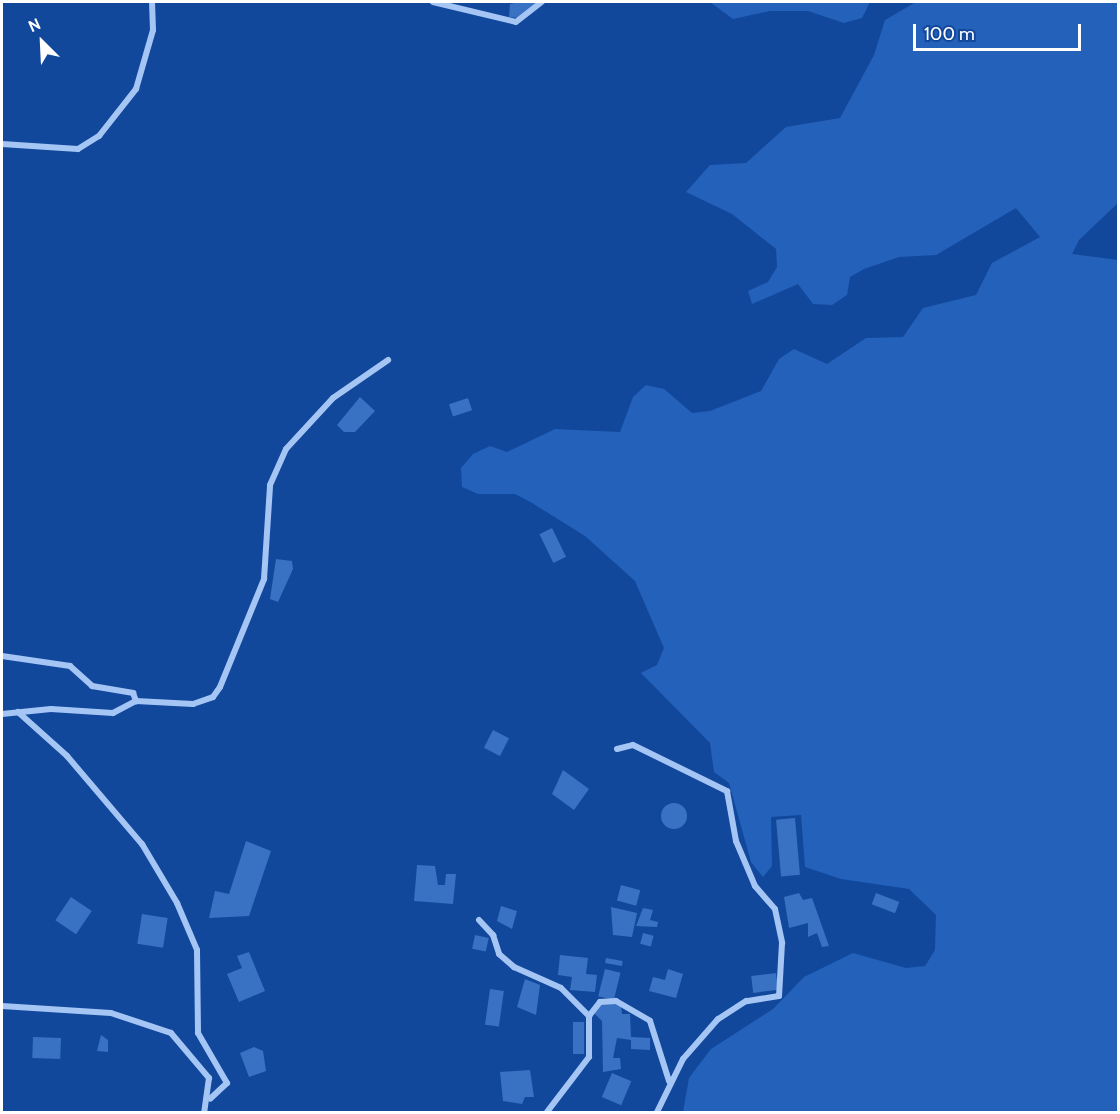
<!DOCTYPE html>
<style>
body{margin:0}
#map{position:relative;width:1120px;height:1114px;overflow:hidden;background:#11489c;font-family:Cabin,sans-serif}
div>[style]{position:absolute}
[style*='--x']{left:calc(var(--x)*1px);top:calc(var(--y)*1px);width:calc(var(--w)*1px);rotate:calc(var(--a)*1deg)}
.green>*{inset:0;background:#2361ba}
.building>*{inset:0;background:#3971c3;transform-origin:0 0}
.round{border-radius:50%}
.minor>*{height:6px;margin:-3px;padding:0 3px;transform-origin:3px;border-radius:3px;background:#a5c6f5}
span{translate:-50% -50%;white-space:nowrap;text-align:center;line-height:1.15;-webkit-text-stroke:4.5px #11489c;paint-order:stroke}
.frame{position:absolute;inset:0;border:3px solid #fff;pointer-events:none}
.north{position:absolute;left:12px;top:12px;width:60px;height:60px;-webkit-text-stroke:4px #11489c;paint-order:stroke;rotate:336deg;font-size:16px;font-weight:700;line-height:24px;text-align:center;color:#fff}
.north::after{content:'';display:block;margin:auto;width:21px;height:27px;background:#fff;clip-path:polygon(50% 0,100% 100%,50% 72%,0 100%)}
.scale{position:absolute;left:913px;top:24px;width:168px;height:27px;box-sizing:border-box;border:3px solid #fff;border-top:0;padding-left:8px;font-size:18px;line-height:21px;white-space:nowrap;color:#fff;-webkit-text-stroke:4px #11489c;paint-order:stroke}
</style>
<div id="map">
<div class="green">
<i style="clip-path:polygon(710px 2px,870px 2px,862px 18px,844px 23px,808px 11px,770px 11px,733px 19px)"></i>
<i style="clip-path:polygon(916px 2px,1118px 2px,1118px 203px,1079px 240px,1072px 254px,1118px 260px,1118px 1112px,683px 1112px,689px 1078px,711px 1049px,773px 1009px,804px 977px,853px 953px,906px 968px,925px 966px,935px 950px,936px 915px,909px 889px,841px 879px,805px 867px,801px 815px,771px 817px,772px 866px,763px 877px,751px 862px,729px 783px,714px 772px,710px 743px,641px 673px,657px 665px,664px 648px,635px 581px,585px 536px,532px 503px,515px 494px,478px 494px,462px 487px,461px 468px,473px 454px,490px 446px,507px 452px,555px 429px,620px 432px,633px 397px,646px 385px,664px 389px,692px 413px,710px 411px,761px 391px,779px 359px,794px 349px,827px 364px,866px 338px,903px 337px,923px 308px,976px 295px,992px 263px,1040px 237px,1016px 208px,936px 255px,899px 257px,864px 269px,850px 277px,847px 295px,832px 305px,813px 304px,798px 284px,752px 304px,748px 291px,768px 282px,777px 267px,776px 249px,732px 214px,686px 192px,710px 165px,746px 163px,786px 127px,840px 118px,874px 55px,885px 20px)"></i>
</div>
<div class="building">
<i style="clip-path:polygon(519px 2px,537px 2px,519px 18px,509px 17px,510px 4px)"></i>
<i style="clip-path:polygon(360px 397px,375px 411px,355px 432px,344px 432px,337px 425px)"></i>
<i style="left:468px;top:398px;width:13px;height:20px;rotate:72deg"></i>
<i style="left:552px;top:528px;width:32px;height:14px;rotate:64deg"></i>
<i style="clip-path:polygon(276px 559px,292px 561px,293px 569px,278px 602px,270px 599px)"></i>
<i style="left:493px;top:730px;width:18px;height:20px;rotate:27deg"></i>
<i style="clip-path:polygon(563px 770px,589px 789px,574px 810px,552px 794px)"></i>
<i class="round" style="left:661px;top:803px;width:26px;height:26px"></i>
<i style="left:795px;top:818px;width:57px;height:19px;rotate:85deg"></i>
<i style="clip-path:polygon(246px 841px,271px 851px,249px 916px,209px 918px,215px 891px,229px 894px)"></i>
<i style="clip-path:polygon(417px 865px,435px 866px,438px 885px,445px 885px,446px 874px,456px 874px,453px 904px,414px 901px)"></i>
<i style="left:621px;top:885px;width:20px;height:16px;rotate:15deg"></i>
<i style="clip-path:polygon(799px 893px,803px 900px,812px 898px,829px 946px,822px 947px,817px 933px,808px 937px,808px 923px,789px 928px,784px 897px)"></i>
<i style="left:876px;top:893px;width:25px;height:12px;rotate:21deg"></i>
<i style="left:71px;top:897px;width:25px;height:28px;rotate:34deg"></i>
<i style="clip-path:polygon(501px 906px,517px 911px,512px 929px,497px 921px)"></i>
<i style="clip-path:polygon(611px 907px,637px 913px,632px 937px,613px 935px)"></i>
<i style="clip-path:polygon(643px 908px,653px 910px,650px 920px,658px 922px,657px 927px,636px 926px)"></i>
<i style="left:142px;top:914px;width:26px;height:30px;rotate:9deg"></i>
<i style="left:643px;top:933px;width:11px;height:11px;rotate:15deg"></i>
<i style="left:475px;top:935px;width:14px;height:14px;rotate:12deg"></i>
<i style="clip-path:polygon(249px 952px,265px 991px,239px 1002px,227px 974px,242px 968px,237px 956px)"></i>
<i style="clip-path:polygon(560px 955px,588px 958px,586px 974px,597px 975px,595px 992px,570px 990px,572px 977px,558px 975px)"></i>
<i style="left:606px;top:958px;width:17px;height:5px;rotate:10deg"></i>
<i style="left:605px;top:969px;width:16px;height:28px;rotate:14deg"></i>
<i style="clip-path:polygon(668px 969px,683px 974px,676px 998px,649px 991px,653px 977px,665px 980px)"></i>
<i style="left:776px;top:973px;width:17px;height:25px;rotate:83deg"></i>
<i style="clip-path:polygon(525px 979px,540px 985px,536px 1015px,517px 1007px)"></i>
<i style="left:490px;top:989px;width:14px;height:36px;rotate:8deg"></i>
<i style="clip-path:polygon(612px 1003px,621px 1006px,622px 1014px,630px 1014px,631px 1037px,650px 1038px,650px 1050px,631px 1049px,631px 1040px,617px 1038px,613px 1058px,620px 1058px,621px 1069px,603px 1072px,602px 1021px,594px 1013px,601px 1004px)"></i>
<i style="left:573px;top:1022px;width:11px;height:32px"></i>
<i style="clip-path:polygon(101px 1035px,108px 1040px,108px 1052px,97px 1051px)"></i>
<i style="left:33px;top:1037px;width:28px;height:21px;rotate:2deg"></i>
<i style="clip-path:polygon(254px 1047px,263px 1051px,266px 1071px,249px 1077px,240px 1053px)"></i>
<i style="clip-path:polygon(530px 1070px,534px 1097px,525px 1097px,522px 1104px,503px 1101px,500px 1072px)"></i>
<i style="left:612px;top:1073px;width:21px;height:26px;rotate:23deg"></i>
</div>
<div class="minor">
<i style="--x:433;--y:2;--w:85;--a:13.5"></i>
<i style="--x:516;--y:22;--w:33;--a:-38"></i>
<i style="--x:2;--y:144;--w:76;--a:3.8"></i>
<i style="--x:78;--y:149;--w:25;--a:-32"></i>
<i style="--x:99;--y:136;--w:60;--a:-51.8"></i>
<i style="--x:136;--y:89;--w:61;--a:-73.9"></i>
<i style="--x:153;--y:30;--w:28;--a:-92"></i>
<i style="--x:2;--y:656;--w:69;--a:8.4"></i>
<i style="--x:70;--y:666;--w:30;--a:42"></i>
<i style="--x:92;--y:686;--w:42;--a:9.7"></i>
<i style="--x:133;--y:693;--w:9;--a:69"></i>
<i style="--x:136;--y:701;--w:57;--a:3"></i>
<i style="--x:193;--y:704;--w:21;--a:-19"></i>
<i style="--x:213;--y:697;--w:12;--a:-55"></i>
<i style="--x:220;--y:687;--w:117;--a:-67.8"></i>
<i style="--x:264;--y:579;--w:94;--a:-86.3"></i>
<i style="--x:270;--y:485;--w:39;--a:-66"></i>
<i style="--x:286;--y:449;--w:69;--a:-47.3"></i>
<i style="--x:333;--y:398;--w:67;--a:-34.6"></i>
<i style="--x:18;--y:712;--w:66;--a:41.9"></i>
<i style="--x:67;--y:756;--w:116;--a:49.6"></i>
<i style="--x:142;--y:844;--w:69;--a:59.3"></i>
<i style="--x:177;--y:903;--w:51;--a:66.9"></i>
<i style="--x:197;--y:950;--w:83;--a:89.3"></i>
<i style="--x:198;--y:1033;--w:58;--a:59.9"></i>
<i style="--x:227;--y:1083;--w:23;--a:137"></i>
<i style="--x:2;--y:714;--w:49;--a:-5.8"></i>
<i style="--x:51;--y:709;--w:62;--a:3.7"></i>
<i style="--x:113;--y:713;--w:26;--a:-28"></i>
<i style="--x:617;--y:749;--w:16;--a:-14"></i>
<i style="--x:633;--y:745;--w:105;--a:26.1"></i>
<i style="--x:727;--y:791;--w:51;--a:79.8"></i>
<i style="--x:736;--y:841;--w:49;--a:67.1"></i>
<i style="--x:755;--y:886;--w:30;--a:49"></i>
<i style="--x:775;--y:909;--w:35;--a:78"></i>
<i style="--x:782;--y:943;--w:53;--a:93.2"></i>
<i style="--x:779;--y:996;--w:33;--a:171"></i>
<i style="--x:746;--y:1001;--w:33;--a:147"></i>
<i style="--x:718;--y:1019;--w:53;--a:131.2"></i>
<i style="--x:683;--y:1059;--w:59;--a:116.1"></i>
<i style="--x:479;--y:920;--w:21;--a:47"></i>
<i style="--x:493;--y:935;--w:20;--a:72"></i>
<i style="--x:499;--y:954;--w:20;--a:41"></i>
<i style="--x:514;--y:967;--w:51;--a:24.1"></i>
<i style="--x:561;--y:988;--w:40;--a:45"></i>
<i style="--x:589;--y:1016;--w:41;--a:90"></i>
<i style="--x:589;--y:1057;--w:69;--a:127.4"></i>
<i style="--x:2;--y:1006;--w:109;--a:3.7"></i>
<i style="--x:111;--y:1013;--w:63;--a:18.4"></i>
<i style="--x:171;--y:1033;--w:59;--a:49.8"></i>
<i style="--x:209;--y:1078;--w:34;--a:98"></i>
<i style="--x:589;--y:1016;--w:18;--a:-52"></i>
<i style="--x:600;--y:1002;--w:16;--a:-4"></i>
<i style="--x:616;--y:1001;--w:39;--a:30"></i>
<i style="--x:650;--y:1021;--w:63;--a:72.4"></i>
</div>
<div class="frame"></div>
<div class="north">N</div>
<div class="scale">100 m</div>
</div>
